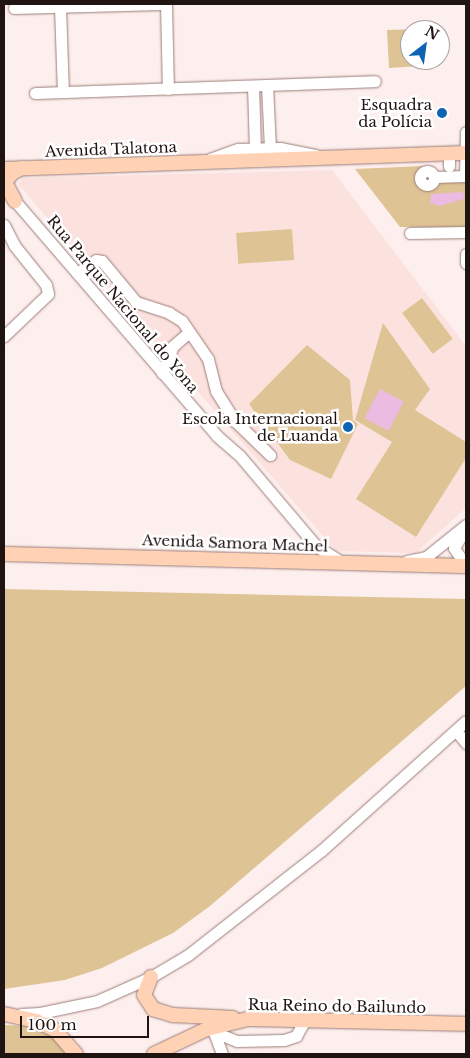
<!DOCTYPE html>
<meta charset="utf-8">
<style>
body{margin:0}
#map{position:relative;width:470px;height:1058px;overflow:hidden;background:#fdefed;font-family:"Libre Baskerville",serif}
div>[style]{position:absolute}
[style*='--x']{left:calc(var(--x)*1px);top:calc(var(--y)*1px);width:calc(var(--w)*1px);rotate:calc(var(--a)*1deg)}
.built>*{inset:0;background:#fce2df}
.green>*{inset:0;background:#dec395;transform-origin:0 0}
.water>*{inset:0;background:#ebbbe2;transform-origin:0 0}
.roads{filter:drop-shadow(0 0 1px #9b7d79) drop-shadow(0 0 1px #9b7d79)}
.minor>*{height:11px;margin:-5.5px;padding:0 5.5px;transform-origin:5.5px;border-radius:5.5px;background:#fff}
.minor>.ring{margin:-5.5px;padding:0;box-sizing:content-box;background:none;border:11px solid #fff;border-radius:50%}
.major>*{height:14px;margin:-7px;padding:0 7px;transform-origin:7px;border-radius:7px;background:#ffd2b5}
.dots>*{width:14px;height:14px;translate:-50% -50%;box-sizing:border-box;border:2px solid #fff;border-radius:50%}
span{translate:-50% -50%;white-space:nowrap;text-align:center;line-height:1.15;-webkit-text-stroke:5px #fff;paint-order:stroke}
.poi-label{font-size:15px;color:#201413}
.right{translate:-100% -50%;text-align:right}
.street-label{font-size:15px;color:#201413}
.frame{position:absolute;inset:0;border:5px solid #201413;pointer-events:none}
.north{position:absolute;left:400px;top:20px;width:50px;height:50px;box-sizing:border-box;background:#fff;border:1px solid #a6a1a1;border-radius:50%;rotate:30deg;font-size:14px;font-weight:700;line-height:20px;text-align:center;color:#201413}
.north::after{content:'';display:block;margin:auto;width:18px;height:22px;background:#0e64b2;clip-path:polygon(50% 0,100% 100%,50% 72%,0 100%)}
.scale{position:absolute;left:20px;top:1016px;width:129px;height:22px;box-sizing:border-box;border:2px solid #201413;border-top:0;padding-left:6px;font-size:15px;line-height:18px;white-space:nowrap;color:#201413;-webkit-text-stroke:4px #fff;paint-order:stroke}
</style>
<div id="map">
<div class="built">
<i style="clip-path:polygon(332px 170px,466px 346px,466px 508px,416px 553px,336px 551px,18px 184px,22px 178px)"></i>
</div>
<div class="green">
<i style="clip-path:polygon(419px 29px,410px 30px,410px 60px,420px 60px,421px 66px,389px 68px,387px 30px)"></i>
<i style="clip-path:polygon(423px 166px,414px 176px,420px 189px,437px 187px,442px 180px,466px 179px,466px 227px,400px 227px,355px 169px)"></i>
<i style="left:292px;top:229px;width:31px;height:56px;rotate:86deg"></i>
<i style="left:422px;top:298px;width:51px;height:25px;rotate:53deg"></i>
<i style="clip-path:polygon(383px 323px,430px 389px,415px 410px,466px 442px,466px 458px,416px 537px,356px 499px,392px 442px,355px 420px)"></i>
<i style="clip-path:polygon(307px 345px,350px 380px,353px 420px,358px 424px,331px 479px,290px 460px,249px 404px)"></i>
<i style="clip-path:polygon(4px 589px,466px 599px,466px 686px,210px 906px,173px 933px,102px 968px,65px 980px,4px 989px)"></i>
<i style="clip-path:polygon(4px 1025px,31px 1026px,48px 1033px,68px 1054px,4px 1054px)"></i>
</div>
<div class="water">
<i style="clip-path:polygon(463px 192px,464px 199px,439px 206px,430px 203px,431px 194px)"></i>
<i style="left:380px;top:389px;width:27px;height:33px;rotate:28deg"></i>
</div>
<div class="roads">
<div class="minor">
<i style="--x:166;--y:4;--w:85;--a:88.7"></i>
<i style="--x:60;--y:7;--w:85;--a:88"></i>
<i style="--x:14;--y:8;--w:147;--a:-1.6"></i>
<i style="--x:267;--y:85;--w:63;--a:87.3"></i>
<i style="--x:253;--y:86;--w:62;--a:88.2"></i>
<i style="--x:35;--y:93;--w:340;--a:-2"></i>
<i style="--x:449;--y:154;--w:12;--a:90"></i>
<i style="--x:210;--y:159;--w:30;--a:-20"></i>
<i style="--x:238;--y:149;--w:42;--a:-1.4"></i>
<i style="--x:280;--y:148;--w:37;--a:11"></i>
<i class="ring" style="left:420px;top:171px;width:3px;height:3px"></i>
<i style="--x:465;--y:176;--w:44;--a:-88.7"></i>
<i style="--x:434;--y:177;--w:32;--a:-2"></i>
<i style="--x:15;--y:201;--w:310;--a:49.3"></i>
<i style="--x:217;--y:436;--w:30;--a:41"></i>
<i style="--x:240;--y:456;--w:118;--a:49.8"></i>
<i style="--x:316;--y:546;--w:31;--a:32"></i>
<i style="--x:4;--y:225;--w:22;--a:63"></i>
<i style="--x:14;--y:245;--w:51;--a:51.3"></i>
<i style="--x:46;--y:285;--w:9;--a:77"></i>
<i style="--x:48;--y:294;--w:61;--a:136.3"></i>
<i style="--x:410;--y:233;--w:56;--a:-1"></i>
<i style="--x:466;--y:254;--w:9;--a:90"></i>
<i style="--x:77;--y:273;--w:23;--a:-34"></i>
<i style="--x:96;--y:260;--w:6;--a:9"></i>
<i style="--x:102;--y:261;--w:53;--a:50.3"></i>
<i style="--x:136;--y:302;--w:35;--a:18"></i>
<i style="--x:169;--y:313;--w:15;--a:32"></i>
<i style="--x:182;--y:321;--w:46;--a:55.6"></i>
<i style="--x:208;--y:359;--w:33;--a:76"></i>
<i style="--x:216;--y:391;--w:36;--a:58"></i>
<i style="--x:235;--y:421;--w:49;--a:44.2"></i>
<i style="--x:162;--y:373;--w:29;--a:-68"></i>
<i style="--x:173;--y:346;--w:18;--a:-41"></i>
<i style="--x:463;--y:532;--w:18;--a:119"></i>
<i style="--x:454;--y:548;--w:22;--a:56"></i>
<i style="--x:407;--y:561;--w:19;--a:-12"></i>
<i style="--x:426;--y:557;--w:51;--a:-38.7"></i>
<i style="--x:456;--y:731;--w:16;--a:50"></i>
<i style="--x:21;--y:1014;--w:19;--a:-3"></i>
<i style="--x:40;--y:1013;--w:58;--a:-11.9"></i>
<i style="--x:97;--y:1001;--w:59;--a:-24"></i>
<i style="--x:151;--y:977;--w:43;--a:-30.7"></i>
<i style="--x:188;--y:955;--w:170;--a:-38.1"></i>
<i style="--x:322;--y:850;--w:193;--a:-41.9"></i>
<i style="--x:207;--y:1029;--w:32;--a:22"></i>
<i style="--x:237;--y:1041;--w:47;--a:-1.2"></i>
<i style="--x:284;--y:1040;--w:13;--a:-18"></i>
<i style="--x:296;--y:1036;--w:18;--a:-61"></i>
<i style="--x:214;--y:1032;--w:23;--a:70"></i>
</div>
<div class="major">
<i style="--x:4;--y:169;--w:462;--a:-2"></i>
<i style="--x:15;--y:201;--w:21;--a:-118"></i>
<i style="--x:5;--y:182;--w:11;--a:-52"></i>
<i style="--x:12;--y:173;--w:11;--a:-27"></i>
<i style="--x:4;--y:554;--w:462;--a:1.5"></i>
<i style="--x:151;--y:977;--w:19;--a:111"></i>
<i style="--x:144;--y:995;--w:17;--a:57"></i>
<i style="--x:153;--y:1009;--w:21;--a:17"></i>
<i style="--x:173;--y:1015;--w:60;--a:2.9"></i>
<i style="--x:4;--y:1014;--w:33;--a:12"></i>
<i style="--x:36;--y:1021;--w:21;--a:25"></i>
<i style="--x:55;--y:1030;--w:32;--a:49"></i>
<i style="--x:154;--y:1054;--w:59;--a:-25.3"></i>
<i style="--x:207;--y:1029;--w:42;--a:-13.7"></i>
<i style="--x:248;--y:1019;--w:218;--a:1.3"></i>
</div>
</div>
<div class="dots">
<i style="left:442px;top:113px;background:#0e64b2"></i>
<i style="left:348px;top:427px;background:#0e64b2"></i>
</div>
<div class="poi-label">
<span class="right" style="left:432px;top:113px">Esquadra<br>da Polícia</span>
<span class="right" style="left:338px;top:427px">Escola Internacional<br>de Luanda</span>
</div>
<div class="street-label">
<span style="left:111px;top:149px;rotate:-2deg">Avenida Talatona</span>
<span style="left:123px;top:304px;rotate:50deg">Rua Parque Nacional do Yona</span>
<span style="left:235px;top:543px;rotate:2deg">Avenida Samora Machel</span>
<span style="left:337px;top:1006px;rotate:1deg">Rua Reino do Bailundo</span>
</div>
<div class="frame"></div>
<div class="north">N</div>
<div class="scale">100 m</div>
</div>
